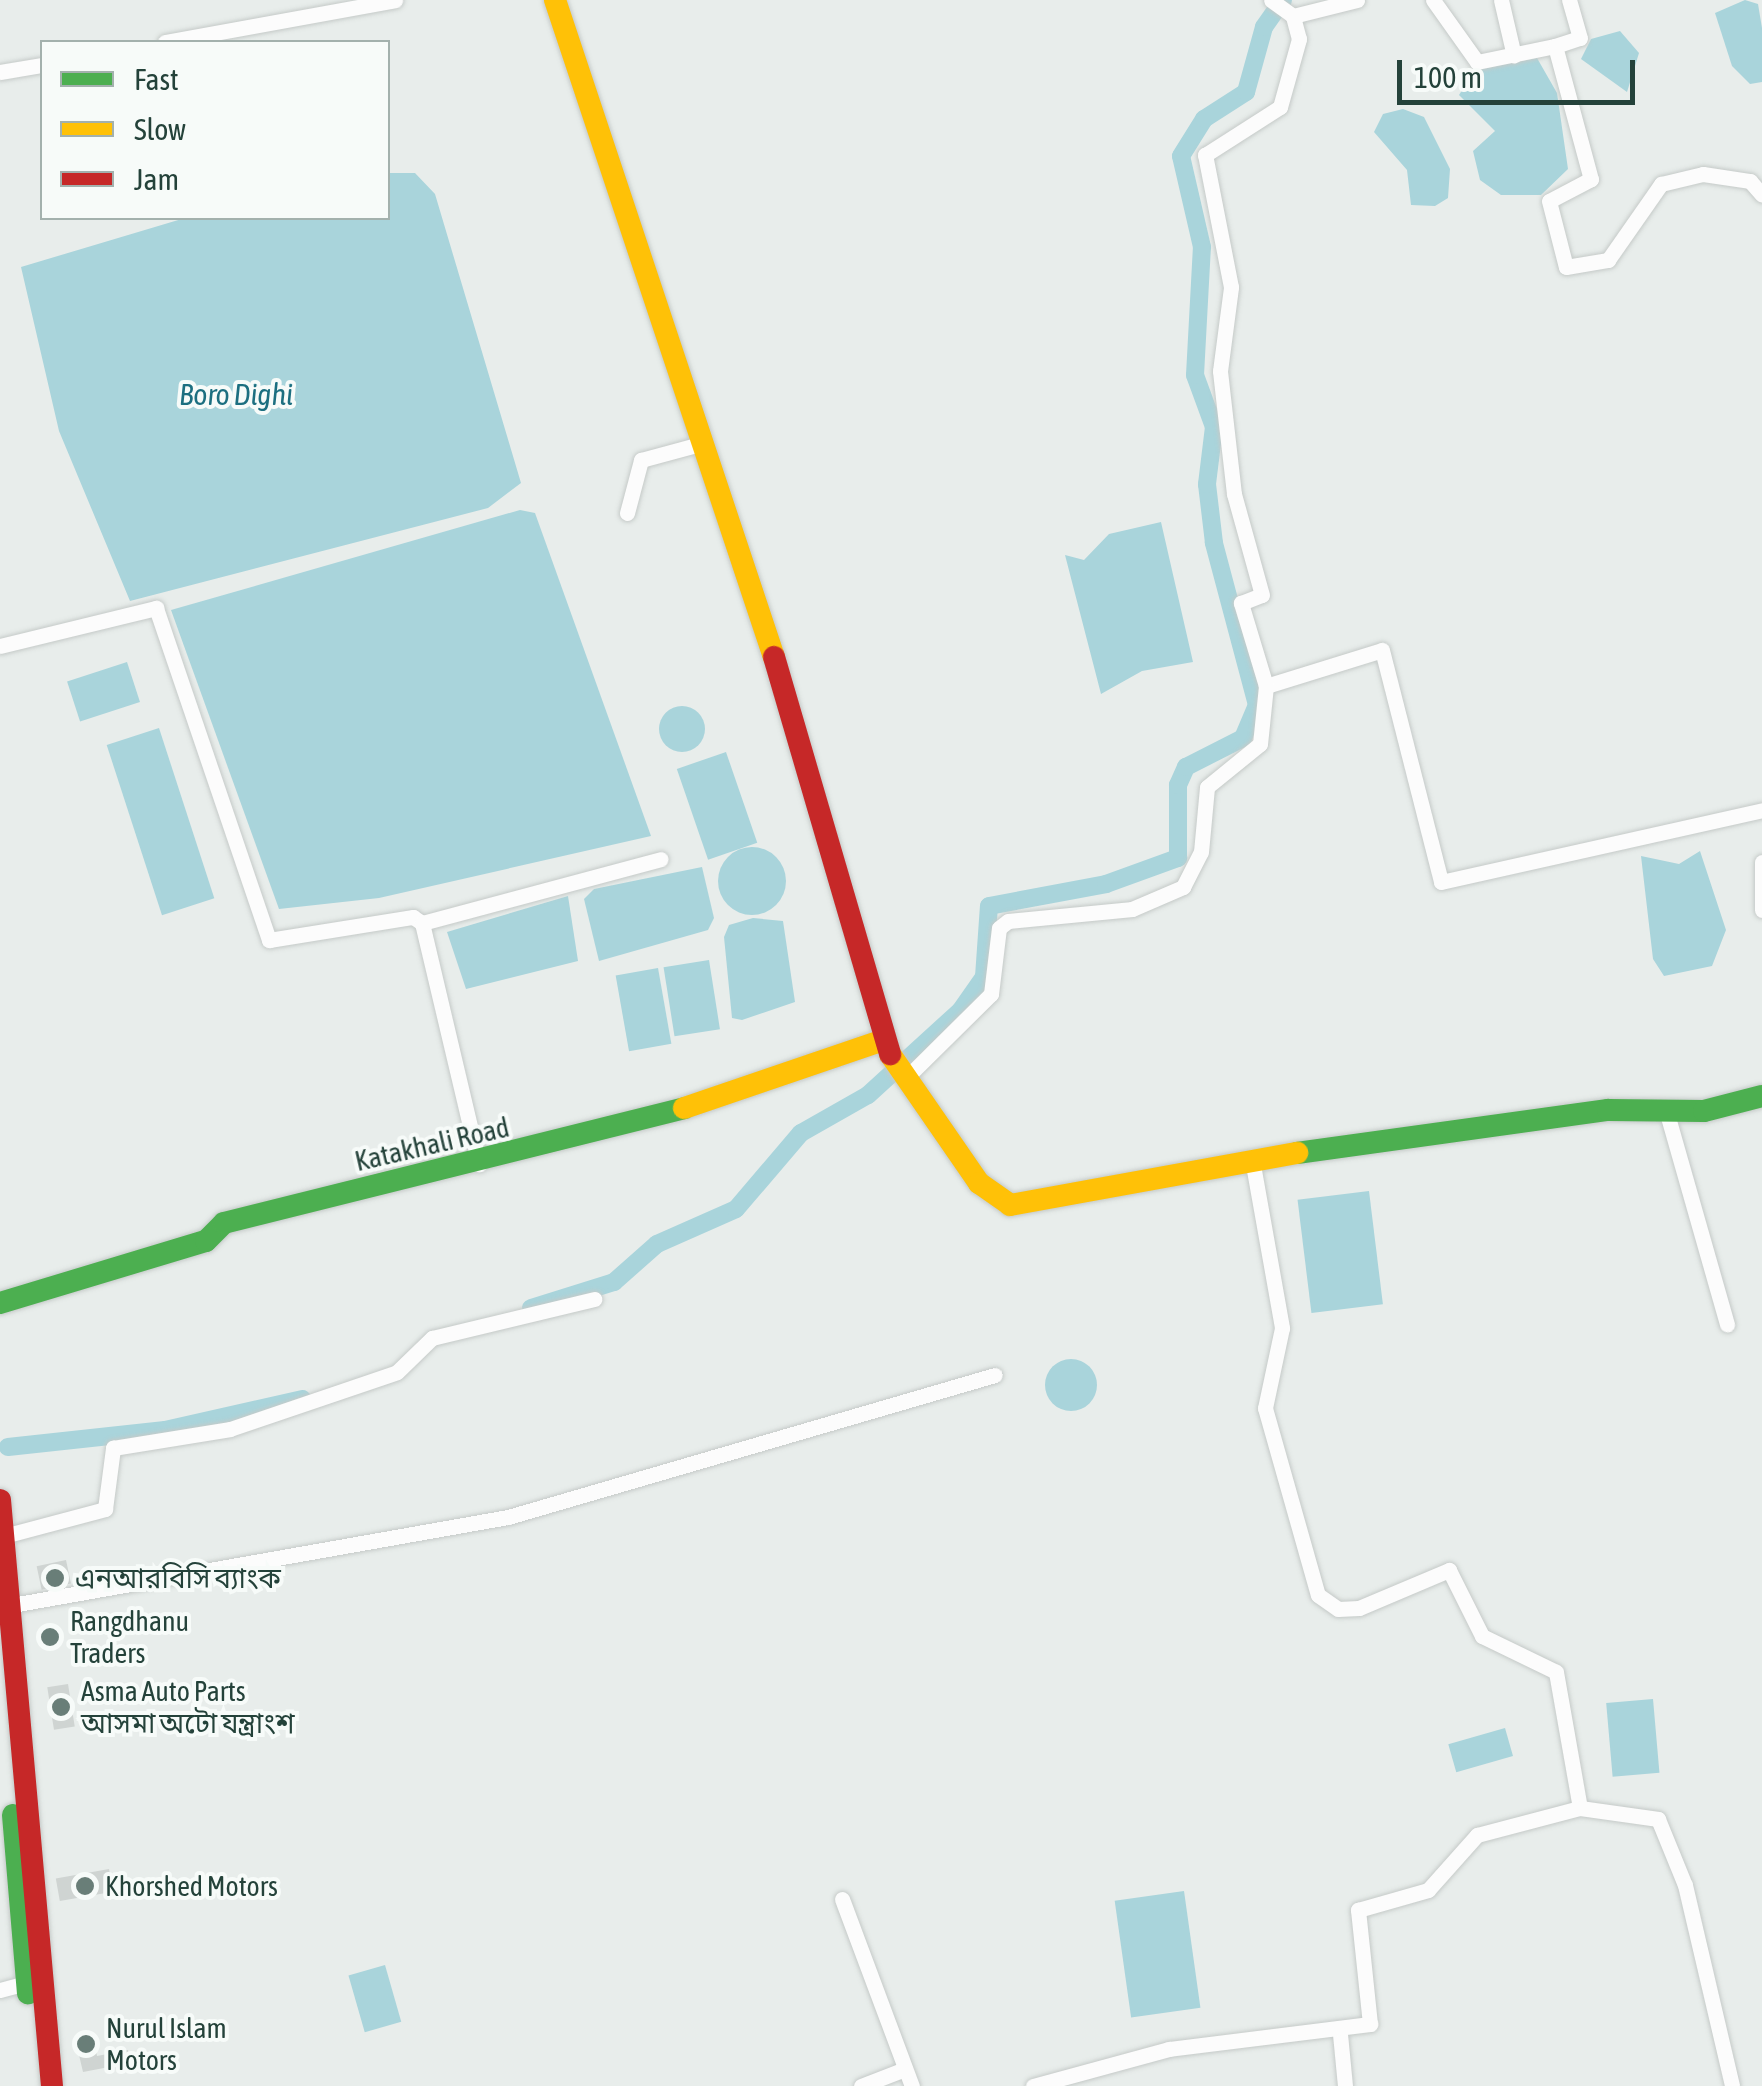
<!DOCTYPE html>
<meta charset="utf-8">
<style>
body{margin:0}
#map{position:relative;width:1762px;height:2086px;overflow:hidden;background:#e8edeb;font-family:"Asap Condensed","Noto Sans Bengali",sans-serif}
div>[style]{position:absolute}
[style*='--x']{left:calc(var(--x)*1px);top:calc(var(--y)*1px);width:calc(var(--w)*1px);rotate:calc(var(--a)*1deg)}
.water>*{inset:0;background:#a9d4db;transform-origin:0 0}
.round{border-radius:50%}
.canal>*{height:18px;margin:-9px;padding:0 9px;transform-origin:9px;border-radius:9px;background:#a9d4db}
.building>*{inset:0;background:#cfd4d2;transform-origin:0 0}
.roads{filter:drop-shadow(0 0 2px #c5cac8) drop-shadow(0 0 2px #c5cac8)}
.street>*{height:15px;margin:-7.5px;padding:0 7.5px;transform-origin:7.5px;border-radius:7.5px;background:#fcfcfc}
.fast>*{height:22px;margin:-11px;padding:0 11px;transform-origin:11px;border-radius:11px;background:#4caf50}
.slow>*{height:22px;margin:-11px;padding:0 11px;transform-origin:11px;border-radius:11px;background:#ffc107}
.jam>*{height:22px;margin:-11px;padding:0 11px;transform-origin:11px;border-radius:11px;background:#c62828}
.dots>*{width:28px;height:28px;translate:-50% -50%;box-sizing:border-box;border:5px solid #f7fbf9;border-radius:50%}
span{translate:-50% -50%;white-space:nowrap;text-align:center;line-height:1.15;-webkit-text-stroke:8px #f7fbf9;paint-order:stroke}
.street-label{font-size:28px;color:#24423a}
.poi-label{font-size:28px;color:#24423a}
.left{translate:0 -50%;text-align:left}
.water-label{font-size:30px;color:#1c6f80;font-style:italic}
.legend{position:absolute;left:40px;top:40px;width:350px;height:180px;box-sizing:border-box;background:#f7fbf9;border:2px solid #a3b1ad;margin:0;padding:12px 18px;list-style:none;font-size:30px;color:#24423a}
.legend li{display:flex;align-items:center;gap:20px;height:50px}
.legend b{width:50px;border:2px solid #a3b1ad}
.scale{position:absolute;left:1397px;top:60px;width:238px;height:45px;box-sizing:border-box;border:5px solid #24423a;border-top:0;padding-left:12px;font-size:30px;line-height:35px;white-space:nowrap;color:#24423a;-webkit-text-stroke:8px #f7fbf9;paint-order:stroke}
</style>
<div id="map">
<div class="water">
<i style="clip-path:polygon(1745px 0,1758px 4px,1762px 28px,1762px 82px,1750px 84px,1732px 66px,1715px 13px)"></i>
<i style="clip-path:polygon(1620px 31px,1639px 53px,1627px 92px,1581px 59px,1591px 39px)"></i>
<i style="clip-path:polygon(1537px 58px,1557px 93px,1568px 169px,1541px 195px,1501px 195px,1480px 180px,1473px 151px,1495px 131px,1459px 95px,1475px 70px)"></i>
<i style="clip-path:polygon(1403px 109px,1424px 117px,1450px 169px,1448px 198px,1435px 206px,1411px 205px,1407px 170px,1374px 132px,1383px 114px)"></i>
<i style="clip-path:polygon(388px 173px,415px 173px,435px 194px,521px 483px,488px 508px,130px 601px,59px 431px,21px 267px,185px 218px,388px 218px)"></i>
<i style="clip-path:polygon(520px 510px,535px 513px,651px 836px,379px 898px,279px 909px,171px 610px)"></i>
<i style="clip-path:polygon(1161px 522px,1193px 662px,1142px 671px,1101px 694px,1065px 555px,1084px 560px,1109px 534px)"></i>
<i style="left:127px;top:662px;width:42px;height:63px;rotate:72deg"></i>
<i class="round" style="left:659px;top:706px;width:46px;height:46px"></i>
<i style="left:159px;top:728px;width:179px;height:55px;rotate:72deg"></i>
<i style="left:726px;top:752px;width:96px;height:52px;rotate:71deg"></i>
<i class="round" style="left:718px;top:847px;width:68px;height:68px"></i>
<i style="clip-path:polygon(1700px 851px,1726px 930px,1712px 966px,1664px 976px,1653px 959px,1641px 856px,1679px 864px)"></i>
<i style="clip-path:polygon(702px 867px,714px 918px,708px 930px,599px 961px,584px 899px,594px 889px)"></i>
<i style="clip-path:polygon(568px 896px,578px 961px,466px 989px,447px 932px)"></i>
<i style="clip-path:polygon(753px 918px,783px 921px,795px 1002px,742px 1020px,732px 1018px,724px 937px,729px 925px)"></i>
<i style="left:709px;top:960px;width:70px;height:46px;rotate:81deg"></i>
<i style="left:658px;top:968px;width:77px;height:43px;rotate:80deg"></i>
<i style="left:1369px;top:1191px;width:114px;height:72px;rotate:83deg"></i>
<i class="round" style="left:1045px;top:1359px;width:52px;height:52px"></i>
<i style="left:1653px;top:1699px;width:74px;height:47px;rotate:85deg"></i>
<i style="left:1505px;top:1728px;width:29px;height:59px;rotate:74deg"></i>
<i style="left:1184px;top:1891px;width:118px;height:70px;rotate:82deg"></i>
<i style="left:385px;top:1965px;width:59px;height:38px;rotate:74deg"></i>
</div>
<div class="canal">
<i style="--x:531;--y:1308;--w:87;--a:-17.4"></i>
<i style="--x:614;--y:1282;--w:57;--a:-41.5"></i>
<i style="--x:657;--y:1244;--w:86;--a:-23.9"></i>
<i style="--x:736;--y:1209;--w:100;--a:-49.5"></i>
<i style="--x:801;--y:1133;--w:77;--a:-29.6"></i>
<i style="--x:868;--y:1095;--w:126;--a:-42.4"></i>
<i style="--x:961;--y:1010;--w:40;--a:-55.1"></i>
<i style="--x:984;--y:977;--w:71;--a:-86"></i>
<i style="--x:989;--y:906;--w:119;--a:-10.6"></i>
<i style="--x:1106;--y:884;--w:77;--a:-19.9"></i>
<i style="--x:1178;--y:858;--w:73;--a:-90"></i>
<i style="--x:1178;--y:785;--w:20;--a:-66"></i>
<i style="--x:1186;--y:767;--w:64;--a:-27"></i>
<i style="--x:1243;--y:738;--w:36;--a:-67"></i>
<i style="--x:1257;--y:705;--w:168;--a:-104.9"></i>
<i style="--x:1214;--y:543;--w:59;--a:-96.8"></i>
<i style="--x:1207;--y:484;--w:57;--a:-83"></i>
<i style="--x:1214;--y:427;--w:55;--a:-110.1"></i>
<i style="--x:1195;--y:375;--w:128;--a:-86.9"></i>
<i style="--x:1202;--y:247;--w:93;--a:-103"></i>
<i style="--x:1181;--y:156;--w:44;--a:-58.1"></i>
<i style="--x:1204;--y:119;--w:50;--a:-32.7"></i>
<i style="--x:1246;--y:92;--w:67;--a:-74.5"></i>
<i style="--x:1264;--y:27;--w:33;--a:-55"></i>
<i style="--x:8;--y:1447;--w:158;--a:-6.2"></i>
<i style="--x:165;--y:1430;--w:141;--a:-12.7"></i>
</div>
<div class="building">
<i style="left:66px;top:1560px;width:24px;height:30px;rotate:78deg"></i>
<i style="left:68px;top:1684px;width:43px;height:21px;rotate:81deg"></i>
<i style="left:109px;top:1869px;width:23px;height:54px;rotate:80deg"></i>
<i style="clip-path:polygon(93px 2035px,97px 2056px,128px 2050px,130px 2063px,83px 2072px,75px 2038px)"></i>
</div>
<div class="roads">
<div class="street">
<i style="--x:1433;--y:0;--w:76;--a:54.6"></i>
<i style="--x:1477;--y:62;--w:80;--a:-11.6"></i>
<i style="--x:1555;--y:46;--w:138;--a:74.9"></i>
<i style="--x:1591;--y:179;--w:47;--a:152.4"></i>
<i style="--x:1549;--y:201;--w:68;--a:75.6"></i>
<i style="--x:1566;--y:267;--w:43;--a:-9.5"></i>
<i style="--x:1608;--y:260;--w:93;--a:-55.1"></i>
<i style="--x:1661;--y:184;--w:43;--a:-13.4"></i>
<i style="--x:1703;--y:174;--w:48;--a:8.5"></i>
<i style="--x:1750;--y:181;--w:18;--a:49"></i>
<i style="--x:1501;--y:0;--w:57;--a:76.9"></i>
<i style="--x:1293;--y:16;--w:66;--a:-14"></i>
<i style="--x:165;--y:42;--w:234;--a:-10.3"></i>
<i style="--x:1555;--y:46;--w:26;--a:-18"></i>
<i style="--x:1580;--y:38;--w:40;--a:-106"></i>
<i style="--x:0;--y:72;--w:43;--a:-9.5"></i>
<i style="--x:627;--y:513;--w:55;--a:-75.2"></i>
<i style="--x:641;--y:460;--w:65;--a:-15.1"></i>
<i style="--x:0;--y:646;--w:161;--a:-13.7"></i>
<i style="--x:156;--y:608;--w:351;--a:71.2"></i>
<i style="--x:269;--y:940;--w:146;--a:-9.1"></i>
<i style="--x:413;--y:917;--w:11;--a:34"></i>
<i style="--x:422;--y:923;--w:248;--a:76.7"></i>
<i style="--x:1266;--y:686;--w:121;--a:-17.2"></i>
<i style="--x:1382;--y:650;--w:239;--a:75.7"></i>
<i style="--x:1441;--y:882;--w:329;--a:-12.6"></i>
<i style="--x:1762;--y:862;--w:48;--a:90"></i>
<i style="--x:422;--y:923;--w:247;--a:-15"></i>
<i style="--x:905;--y:1079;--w:121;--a:-44.7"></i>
<i style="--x:991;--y:994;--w:66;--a:-83.1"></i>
<i style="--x:999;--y:928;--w:11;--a:-38"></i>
<i style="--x:1008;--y:921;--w:125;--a:-5.5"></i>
<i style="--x:1132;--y:909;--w:56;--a:-23.3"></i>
<i style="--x:1183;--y:887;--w:39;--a:-63"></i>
<i style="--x:1201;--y:852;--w:65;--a:-84.7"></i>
<i style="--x:1207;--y:787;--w:68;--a:-39.1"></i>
<i style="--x:1260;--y:744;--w:58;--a:-84.1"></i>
<i style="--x:1266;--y:686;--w:87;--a:-106.8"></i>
<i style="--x:1241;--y:603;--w:22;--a:-21"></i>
<i style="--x:1262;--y:595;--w:105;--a:-105.5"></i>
<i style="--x:1234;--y:494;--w:124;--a:-96.5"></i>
<i style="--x:1220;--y:371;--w:85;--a:-82.5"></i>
<i style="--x:1231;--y:287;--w:135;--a:-101.1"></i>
<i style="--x:1205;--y:155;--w:89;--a:-32.6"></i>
<i style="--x:1280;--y:107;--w:71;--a:-74.4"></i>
<i style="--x:1299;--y:39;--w:24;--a:-105"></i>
<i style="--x:1293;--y:16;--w:27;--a:-144"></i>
<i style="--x:1666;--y:1110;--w:223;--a:74.1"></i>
<i style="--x:1252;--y:1159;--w:172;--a:79.9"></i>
<i style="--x:1282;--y:1328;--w:82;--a:102"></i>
<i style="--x:1265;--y:1408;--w:194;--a:74.2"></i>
<i style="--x:1318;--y:1595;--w:24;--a:35"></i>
<i style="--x:1338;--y:1609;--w:21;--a:-3"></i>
<i style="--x:1359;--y:1608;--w:98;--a:-22.9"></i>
<i style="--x:1449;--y:1570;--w:74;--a:63.4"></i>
<i style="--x:1482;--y:1636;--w:82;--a:25.9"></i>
<i style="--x:1556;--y:1672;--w:138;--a:80"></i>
<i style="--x:0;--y:1537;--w:109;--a:-14.9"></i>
<i style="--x:105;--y:1509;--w:62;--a:-82.5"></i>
<i style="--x:113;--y:1448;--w:119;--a:-9.2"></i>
<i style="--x:230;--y:1429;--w:176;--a:-18.8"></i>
<i style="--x:397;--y:1372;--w:49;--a:-44.2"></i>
<i style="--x:432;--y:1338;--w:167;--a:-13.5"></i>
<i style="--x:12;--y:1605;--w:504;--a:-10.06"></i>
<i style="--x:508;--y:1517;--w:507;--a:-16.26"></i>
<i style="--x:842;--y:1899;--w:200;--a:69.5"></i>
<i style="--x:0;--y:1990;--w:28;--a:-15"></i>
<i style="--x:1340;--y:2034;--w:52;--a:84.5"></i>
<i style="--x:861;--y:2086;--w:47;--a:-21.1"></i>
<i style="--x:1033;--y:2086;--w:141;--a:-15.2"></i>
<i style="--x:1169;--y:2049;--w:203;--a:-7.1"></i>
<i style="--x:1370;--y:2024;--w:115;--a:-96"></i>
<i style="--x:1358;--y:1910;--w:73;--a:-15.9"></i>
<i style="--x:1428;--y:1890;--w:74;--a:-48.3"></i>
<i style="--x:1477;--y:1835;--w:106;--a:-14.7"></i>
<i style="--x:1580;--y:1808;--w:79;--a:8"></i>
<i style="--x:1658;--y:1819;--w:71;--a:67.8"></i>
<i style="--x:1685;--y:1885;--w:206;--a:76.8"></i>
</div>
<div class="fast">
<i style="--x:1297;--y:1153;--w:314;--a:-7.9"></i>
<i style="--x:1608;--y:1110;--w:96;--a:0.6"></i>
<i style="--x:1704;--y:1111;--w:60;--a:-14.5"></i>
<i style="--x:0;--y:1303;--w:215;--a:-16.8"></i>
<i style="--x:206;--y:1241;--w:25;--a:-45"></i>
<i style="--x:224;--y:1223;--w:474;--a:-14"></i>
<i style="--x:13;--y:1815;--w:179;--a:85.2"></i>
</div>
<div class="slow">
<i style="--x:555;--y:0;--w:693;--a:71.57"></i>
<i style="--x:890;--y:1054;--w:157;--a:55.4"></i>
<i style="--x:979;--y:1183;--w:38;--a:35"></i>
<i style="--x:1010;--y:1205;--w:292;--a:-10.3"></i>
<i style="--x:684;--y:1108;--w:208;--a:-18.8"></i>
</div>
<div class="jam">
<i style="--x:774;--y:657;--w:414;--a:73.7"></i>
<i style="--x:0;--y:1500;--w:588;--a:84.93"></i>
</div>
</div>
<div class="dots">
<i style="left:55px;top:1578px;background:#697e78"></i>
<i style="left:50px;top:1637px;background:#697e78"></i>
<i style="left:61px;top:1707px;background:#697e78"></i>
<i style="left:85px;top:1886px;background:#697e78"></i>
<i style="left:86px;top:2044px;background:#697e78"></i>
</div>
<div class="street-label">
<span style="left:432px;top:1144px;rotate:-13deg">Katakhali Road</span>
</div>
<div class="poi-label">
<span class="left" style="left:75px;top:1578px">এনআরবিসি ব্যাংক</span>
<span class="left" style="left:70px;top:1637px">Rangdhanu<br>Traders</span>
<span class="left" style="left:81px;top:1707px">Asma Auto Parts<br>আসমা অটো যন্ত্রাংশ</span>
<span class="left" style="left:105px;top:1886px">Khorshed Motors</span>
<span class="left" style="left:106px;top:2044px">Nurul Islam<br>Motors</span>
</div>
<div class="water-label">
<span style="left:236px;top:394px">Boro Dighi</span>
</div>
<ul class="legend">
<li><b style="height:12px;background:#4caf50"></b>Fast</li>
<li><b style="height:12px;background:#ffc107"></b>Slow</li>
<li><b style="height:12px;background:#c62828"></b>Jam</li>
</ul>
<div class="scale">100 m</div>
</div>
